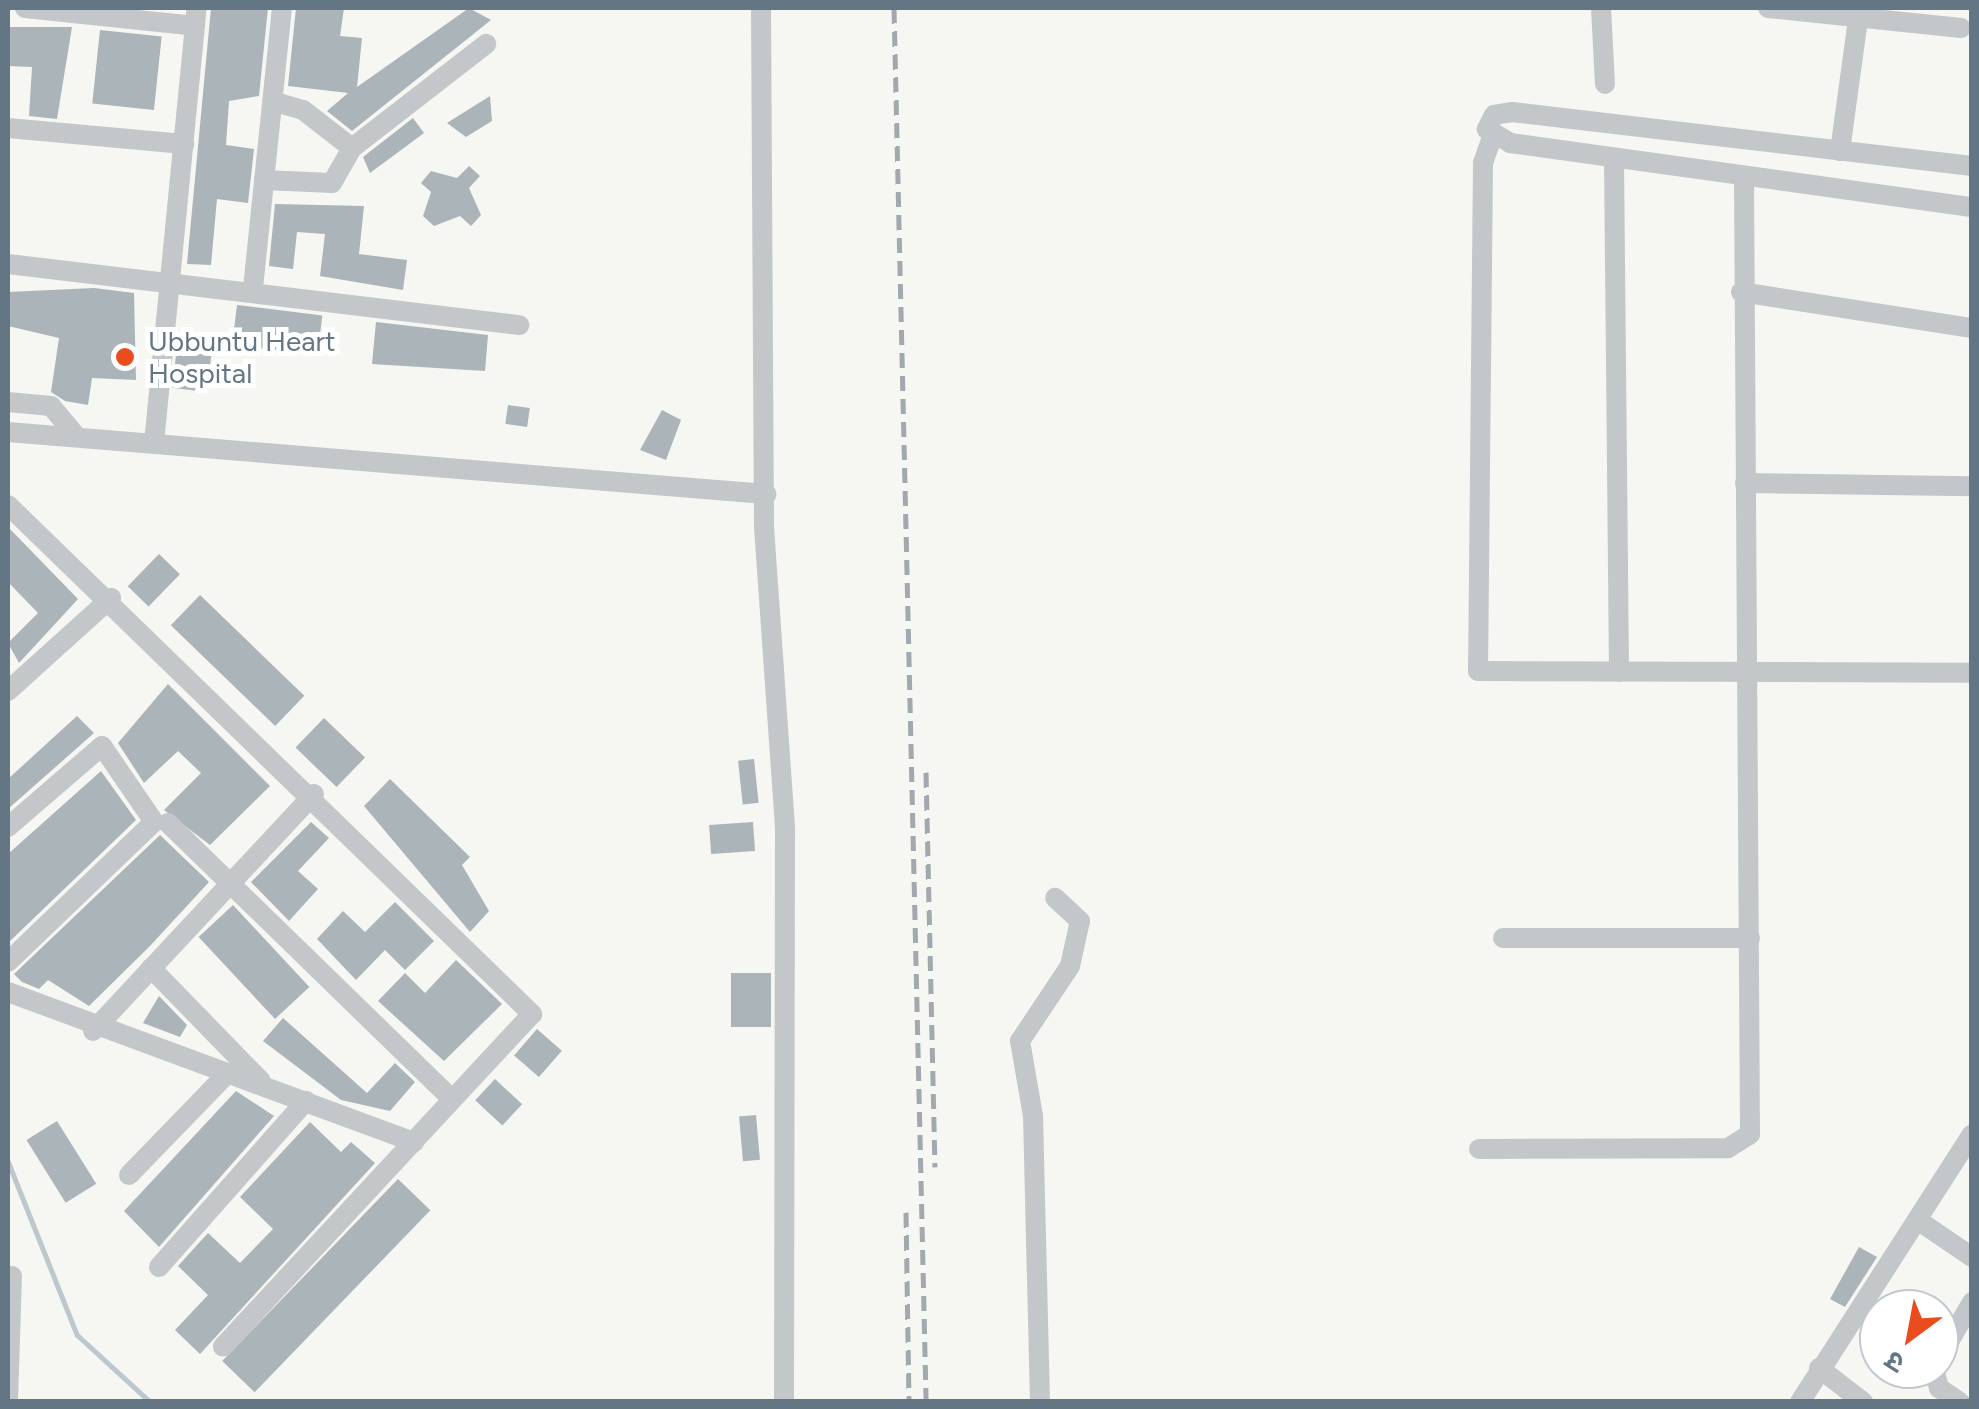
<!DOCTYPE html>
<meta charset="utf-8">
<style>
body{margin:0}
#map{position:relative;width:1979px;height:1409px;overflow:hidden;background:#f6f6f2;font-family:Figtree,"Noto Sans Devanagari",sans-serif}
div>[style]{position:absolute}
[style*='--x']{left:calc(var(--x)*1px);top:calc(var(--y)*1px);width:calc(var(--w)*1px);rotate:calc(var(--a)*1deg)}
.stream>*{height:5px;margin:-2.5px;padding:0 2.5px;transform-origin:2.5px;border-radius:2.5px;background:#bcc8cd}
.building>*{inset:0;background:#abb4b9;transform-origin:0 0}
.street>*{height:20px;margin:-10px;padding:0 10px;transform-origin:10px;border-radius:10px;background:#c3c7ca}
.rail>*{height:5px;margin-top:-2.5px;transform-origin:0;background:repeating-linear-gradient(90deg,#a1a8ae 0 15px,transparent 0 23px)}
.dots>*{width:28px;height:28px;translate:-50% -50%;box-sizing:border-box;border:5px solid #fff;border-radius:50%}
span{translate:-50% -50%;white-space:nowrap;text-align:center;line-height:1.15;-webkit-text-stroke:10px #fff;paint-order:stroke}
.poi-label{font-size:28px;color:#647684}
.left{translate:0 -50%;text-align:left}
.frame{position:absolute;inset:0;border:10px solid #647684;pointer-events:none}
.north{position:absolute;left:1859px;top:1289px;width:100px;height:100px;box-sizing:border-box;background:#fff;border:2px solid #c1c8ce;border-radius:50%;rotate:212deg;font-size:28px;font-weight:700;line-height:40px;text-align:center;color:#647684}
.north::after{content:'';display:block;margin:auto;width:35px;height:45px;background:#ea4c1e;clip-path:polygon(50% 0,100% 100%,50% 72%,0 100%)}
</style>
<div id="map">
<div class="stream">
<i style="--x:8;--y:1162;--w:186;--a:68.3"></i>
<i style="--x:77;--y:1335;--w:99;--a:42.5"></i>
</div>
<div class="building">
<i style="clip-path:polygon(211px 8px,268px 8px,259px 96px,229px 101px,226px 145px,254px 149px,248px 203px,217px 199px,211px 265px,187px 264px)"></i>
<i style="clip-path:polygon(296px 8px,344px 8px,340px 36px,362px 38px,357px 87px,469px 8px,491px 20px,352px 131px,327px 111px,348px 93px,288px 86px)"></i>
<i style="clip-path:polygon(8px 27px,72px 27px,57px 119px,29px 116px,32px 67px,8px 66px)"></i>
<i style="left:100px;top:30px;width:62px;height:74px;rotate:6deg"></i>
<i style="clip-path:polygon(490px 96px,492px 121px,466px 137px,447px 123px)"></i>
<i style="clip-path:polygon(413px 118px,424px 133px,370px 173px,363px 157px)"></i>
<i style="clip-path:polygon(469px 166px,480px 176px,469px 188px,481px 215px,471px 226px,460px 216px,434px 226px,423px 216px,431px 192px,421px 183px,431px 171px,457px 178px)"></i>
<i style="clip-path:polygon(275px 204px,364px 206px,359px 254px,407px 260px,403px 290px,320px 276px,325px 234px,297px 232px,293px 269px,269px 266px)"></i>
<i style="clip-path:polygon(94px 288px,134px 293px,136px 380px,92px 378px,88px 405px,65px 401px,51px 392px,59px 338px,8px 326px,8px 292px)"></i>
<i style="left:237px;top:305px;width:86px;height:40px;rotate:7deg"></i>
<i style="clip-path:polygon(376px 322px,488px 335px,485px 371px,372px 364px)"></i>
<i style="left:178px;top:339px;width:35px;height:49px;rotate:7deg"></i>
<i style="left:508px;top:405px;width:22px;height:19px;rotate:8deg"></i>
<i style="clip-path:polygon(662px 410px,681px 420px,666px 460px,640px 450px)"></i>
<i style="clip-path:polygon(8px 527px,78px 599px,19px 663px,8px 643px,38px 613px,8px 582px)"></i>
<i style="left:159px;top:554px;width:29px;height:45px;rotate:44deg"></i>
<i style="left:200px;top:595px;width:145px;height:42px;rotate:44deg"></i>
<i style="clip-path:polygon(168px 684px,270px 786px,210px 845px,164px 810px,201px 773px,178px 751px,144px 783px,118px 743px)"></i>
<i style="clip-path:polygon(77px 716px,94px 733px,8px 809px,8px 779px)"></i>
<i style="left:324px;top:718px;width:57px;height:41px;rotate:44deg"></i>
<i style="left:754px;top:759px;width:44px;height:16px;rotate:84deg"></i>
<i style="clip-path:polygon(101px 771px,136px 820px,8px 943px,8px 854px)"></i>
<i style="clip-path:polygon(390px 779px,470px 857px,462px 865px,489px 911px,470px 932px,364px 806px)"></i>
<i style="clip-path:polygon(311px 822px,329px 838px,298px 871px,318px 889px,289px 921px,251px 882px)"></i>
<i style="left:753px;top:822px;width:29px;height:44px;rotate:86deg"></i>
<i style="clip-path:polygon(160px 835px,209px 882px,150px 946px,89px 1006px,48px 980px,39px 989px,22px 982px,14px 974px)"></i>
<i style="clip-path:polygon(395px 902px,434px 941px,405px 970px,385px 950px,356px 980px,317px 939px,343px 911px,365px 932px)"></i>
<i style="left:233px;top:905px;width:112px;height:47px;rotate:47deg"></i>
<i style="clip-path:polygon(456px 960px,502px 1004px,444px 1061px,378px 1001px,405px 973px,425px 993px)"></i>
<i style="left:731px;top:973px;width:40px;height:54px"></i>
<i style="clip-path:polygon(159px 996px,187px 1025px,180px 1037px,143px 1023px)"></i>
<i style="clip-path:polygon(283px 1018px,367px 1093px,395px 1063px,415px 1082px,390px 1111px,341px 1100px,263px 1041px)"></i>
<i style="left:537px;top:1029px;width:33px;height:35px;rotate:41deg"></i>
<i style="left:495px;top:1079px;width:37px;height:29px;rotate:43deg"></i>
<i style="clip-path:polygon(236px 1091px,274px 1116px,159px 1247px,124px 1211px)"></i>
<i style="left:756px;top:1115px;width:45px;height:17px;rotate:85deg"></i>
<i style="left:57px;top:1121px;width:74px;height:36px;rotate:58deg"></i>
<i style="clip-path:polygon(310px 1122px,341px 1152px,351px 1142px,375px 1163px,200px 1354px,175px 1330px,208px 1295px,178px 1266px,208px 1233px,240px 1263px,273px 1229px,240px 1197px)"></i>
<i style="left:398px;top:1179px;width:45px;height:253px;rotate:44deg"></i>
<i style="clip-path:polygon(1859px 1247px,1877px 1257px,1845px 1307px,1830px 1299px)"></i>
</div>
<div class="street">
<i style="--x:25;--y:8;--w:171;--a:6"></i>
<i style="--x:761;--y:8;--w:519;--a:89.67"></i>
<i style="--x:764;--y:527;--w:304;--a:86"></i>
<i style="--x:785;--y:830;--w:572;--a:90.1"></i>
<i style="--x:1601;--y:8;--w:76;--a:87"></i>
<i style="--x:1768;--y:8;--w:194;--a:5.9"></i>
<i style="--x:8;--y:128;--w:177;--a:5.2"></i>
<i style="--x:1492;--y:137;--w:28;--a:109"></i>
<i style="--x:1483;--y:163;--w:508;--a:90.56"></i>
<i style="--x:1478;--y:671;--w:494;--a:0.2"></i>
<i style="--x:352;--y:148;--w:170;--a:-37.8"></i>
<i style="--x:1840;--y:151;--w:133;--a:-82.2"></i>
<i style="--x:1614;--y:159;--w:513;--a:89.44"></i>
<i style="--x:1972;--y:166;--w:463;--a:-173.3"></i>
<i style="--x:1512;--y:112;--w:18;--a:171"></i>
<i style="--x:1494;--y:115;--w:16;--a:117"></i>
<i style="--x:1487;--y:129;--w:27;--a:31"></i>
<i style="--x:1510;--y:143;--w:466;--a:7.9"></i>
<i style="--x:264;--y:180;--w:68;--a:2.5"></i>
<i style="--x:332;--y:183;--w:40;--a:-60.3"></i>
<i style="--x:352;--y:148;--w:62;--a:-142.2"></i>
<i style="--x:303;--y:110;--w:32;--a:-164"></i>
<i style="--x:8;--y:264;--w:515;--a:6.81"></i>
<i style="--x:253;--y:288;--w:281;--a:-84.1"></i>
<i style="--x:1741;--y:292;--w:234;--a:8.9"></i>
<i style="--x:8;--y:402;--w:43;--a:5.3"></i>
<i style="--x:51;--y:406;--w:40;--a:50"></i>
<i style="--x:8;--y:432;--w:761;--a:4.68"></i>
<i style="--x:154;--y:443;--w:437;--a:-84.4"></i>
<i style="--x:1745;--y:483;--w:227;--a:0.8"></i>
<i style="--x:8;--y:505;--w:731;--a:44.17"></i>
<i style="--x:532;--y:1014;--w:454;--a:132.9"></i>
<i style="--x:8;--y:691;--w:139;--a:-42.1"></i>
<i style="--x:168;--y:823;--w:396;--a:44.2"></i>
<i style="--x:8;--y:827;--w:124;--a:-40.8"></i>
<i style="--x:102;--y:746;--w:92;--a:55.6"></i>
<i style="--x:154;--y:822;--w:202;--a:136.2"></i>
<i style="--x:1503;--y:938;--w:247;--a:0"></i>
<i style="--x:151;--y:968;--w:158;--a:45.8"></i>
<i style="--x:8;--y:992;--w:433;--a:20.3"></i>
<i style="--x:93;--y:1031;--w:324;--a:-47"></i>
<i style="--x:1479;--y:1149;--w:249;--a:-0.2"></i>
<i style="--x:1728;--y:1148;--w:26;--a:-32"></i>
<i style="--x:1750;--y:1134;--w:958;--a:-90.36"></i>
<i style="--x:129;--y:1175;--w:142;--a:-45.9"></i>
<i style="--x:1919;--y:1221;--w:64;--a:34.2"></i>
<i style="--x:159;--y:1267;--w:222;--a:-48.5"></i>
<i style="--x:1939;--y:1359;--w:66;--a:-59.9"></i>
<i style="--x:1819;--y:1368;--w:56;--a:37.7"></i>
<i style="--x:1934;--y:1369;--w:20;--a:75"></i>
<i style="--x:1939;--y:1388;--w:25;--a:34"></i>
<i style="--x:8;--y:1402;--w:126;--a:-88.2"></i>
<i style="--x:1040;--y:1402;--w:286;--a:-91.4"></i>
<i style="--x:1033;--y:1116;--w:76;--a:-99.8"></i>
<i style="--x:1020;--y:1041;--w:90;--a:-56.3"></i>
<i style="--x:1070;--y:966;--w:46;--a:-77.5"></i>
<i style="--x:1080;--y:921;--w:34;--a:-137"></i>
<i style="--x:1800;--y:1402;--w:318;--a:-57.3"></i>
</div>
<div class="rail">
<i style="--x:894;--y:8;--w:1394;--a:88.68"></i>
<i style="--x:926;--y:772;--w:395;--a:88.7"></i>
<i style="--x:906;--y:1212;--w:190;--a:89.1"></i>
</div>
<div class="dots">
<i style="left:125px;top:357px;background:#ea4c1e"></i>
</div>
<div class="poi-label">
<span class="left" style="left:148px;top:357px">Ubbuntu Heart<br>Hospital</span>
</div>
<div class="frame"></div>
<div class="north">उ</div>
</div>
